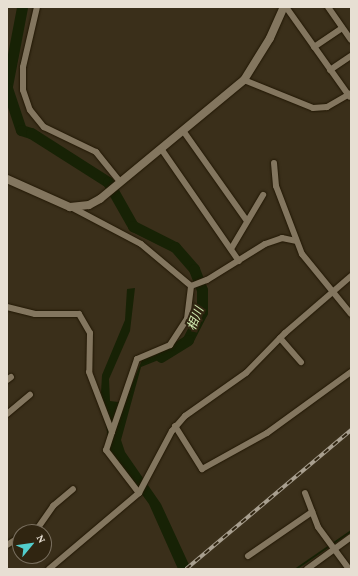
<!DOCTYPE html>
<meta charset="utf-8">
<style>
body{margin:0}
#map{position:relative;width:358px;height:576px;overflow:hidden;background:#3a2f1a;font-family:"Crimson Pro","Noto Sans JP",serif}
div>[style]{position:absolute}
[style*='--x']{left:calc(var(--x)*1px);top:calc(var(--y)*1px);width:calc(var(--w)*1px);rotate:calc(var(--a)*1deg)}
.water>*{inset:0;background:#172205}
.stream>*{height:2px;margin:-1px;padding:0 1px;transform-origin:1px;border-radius:1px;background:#172205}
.river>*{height:11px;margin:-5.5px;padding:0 5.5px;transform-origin:5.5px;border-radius:5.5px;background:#172205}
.roads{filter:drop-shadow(0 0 1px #211704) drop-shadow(0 0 1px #211704)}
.street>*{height:6px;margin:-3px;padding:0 3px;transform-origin:3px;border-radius:3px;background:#83765f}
.secondary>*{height:8px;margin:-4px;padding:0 4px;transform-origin:4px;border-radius:4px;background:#83765f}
.rail>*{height:3.5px;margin-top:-1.75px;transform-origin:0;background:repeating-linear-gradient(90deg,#302511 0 6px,#a89f8f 0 12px);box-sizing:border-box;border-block:1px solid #a89f8f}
span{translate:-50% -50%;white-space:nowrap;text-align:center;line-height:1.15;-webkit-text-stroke:4px #302511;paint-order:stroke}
.water-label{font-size:12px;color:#d2ebb1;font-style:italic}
.frame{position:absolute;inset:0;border:8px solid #e7dfd3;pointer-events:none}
.north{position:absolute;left:12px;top:524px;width:40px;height:40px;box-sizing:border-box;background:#302511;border:1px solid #796f5f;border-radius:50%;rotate:61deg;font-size:11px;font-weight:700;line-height:16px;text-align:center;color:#e7dfd3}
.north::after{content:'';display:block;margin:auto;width:14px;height:18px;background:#52cdcc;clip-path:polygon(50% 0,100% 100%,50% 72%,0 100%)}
</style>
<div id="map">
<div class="water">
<i style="clip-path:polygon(135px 288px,130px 331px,109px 379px,110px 401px,118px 402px,128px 394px,142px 360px,174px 348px,194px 333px,171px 355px,141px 367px,121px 440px,125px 452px,161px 504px,191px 569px,178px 569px,149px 504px,110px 451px,101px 393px,102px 375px,125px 320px,127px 289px)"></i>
</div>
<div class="stream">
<i style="--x:296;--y:569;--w:67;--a:-34.6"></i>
</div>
<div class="river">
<i style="--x:7;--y:86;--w:80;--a:-79.2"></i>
<i style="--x:7;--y:88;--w:44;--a:71.6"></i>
<i style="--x:21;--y:130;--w:10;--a:17"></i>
<i style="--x:31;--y:133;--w:91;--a:32.5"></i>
<i style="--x:108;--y:182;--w:51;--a:60.4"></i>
<i style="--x:133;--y:226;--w:47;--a:26.6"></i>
<i style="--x:175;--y:247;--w:29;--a:49"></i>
<i style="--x:194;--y:269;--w:22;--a:69"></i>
<i style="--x:202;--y:290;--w:22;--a:90"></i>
<i style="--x:202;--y:312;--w:31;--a:117"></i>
<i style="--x:188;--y:340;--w:32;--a:148"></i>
</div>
<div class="roads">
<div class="street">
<i style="--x:37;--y:7;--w:62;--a:103.1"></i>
<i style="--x:23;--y:67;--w:23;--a:90"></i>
<i style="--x:23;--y:90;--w:21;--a:71"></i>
<i style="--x:30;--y:110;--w:22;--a:51"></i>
<i style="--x:44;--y:127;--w:58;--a:25.7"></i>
<i style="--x:96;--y:152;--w:38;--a:51"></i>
<i style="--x:286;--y:7;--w:110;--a:54.6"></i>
<i style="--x:328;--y:7;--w:40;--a:55.1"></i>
<i style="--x:314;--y:47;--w:34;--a:-34"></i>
<i style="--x:330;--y:70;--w:25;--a:-34"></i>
<i style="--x:244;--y:80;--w:74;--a:22.1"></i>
<i style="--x:313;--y:108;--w:14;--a:-4"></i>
<i style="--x:327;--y:107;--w:28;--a:-30"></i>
<i style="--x:184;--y:132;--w:109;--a:54.7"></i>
<i style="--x:162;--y:150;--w:135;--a:55.3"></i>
<i style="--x:274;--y:163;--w:23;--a:85"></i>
<i style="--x:276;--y:186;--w:73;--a:69.1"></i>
<i style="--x:302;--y:254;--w:77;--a:50.8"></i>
<i style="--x:71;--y:207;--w:79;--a:27.9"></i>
<i style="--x:141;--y:244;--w:65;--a:40"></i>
<i style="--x:231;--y:249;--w:63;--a:-59.3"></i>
<i style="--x:191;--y:286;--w:17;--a:-21"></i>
<i style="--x:207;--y:280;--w:68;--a:-31.8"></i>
<i style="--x:265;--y:244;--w:18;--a:-19"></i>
<i style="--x:282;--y:238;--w:14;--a:12"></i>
<i style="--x:7;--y:307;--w:29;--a:14"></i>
<i style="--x:35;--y:314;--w:44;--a:0"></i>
<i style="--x:79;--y:314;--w:22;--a:60"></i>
<i style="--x:90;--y:333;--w:39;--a:91"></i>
<i style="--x:89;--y:372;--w:64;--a:69"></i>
<i style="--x:112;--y:432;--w:19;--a:108"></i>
<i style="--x:106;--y:450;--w:54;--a:52.5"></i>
<i style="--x:280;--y:338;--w:32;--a:49"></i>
<i style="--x:7;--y:380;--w:5;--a:-37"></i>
<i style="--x:7;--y:414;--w:30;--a:-40"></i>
<i style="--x:175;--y:426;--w:51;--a:57.9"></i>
<i style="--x:202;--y:469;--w:74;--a:-29"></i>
<i style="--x:267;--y:433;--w:104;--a:-36"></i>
<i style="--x:112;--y:432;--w:77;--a:-71.1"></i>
<i style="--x:137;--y:359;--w:36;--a:-23"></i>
<i style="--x:170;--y:345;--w:31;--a:-57"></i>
<i style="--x:187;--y:319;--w:33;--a:-83"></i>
<i style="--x:305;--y:493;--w:36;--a:69"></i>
<i style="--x:318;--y:527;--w:52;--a:53.6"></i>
<i style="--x:35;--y:532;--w:32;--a:-55"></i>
<i style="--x:53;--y:506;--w:26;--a:-40"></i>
<i style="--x:7;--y:545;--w:15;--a:-32"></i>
<i style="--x:248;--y:556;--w:78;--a:-34.5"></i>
<i style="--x:49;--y:569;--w:118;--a:-40.2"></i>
<i style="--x:139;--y:493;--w:70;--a:-62"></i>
<i style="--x:172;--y:431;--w:20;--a:-49"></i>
<i style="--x:185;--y:416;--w:75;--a:-35.2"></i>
<i style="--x:246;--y:373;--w:56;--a:-45.7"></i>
<i style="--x:285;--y:333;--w:87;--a:-40.8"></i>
<i style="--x:307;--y:569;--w:54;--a:-36"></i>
</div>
<div class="secondary">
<i style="--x:7;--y:179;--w:69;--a:24"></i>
<i style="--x:70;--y:207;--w:19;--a:-6"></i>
<i style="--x:89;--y:205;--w:13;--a:-29"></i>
<i style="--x:100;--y:199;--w:187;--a:-39.6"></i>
<i style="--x:244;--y:80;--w:49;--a:-58.2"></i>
<i style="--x:270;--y:38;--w:34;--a:-66"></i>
</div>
</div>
<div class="rail">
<i style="--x:186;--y:569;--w:216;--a:-40.1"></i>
</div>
<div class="water-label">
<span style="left:196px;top:319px;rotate:-69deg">相川</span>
</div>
<div class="frame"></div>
<div class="north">N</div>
</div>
